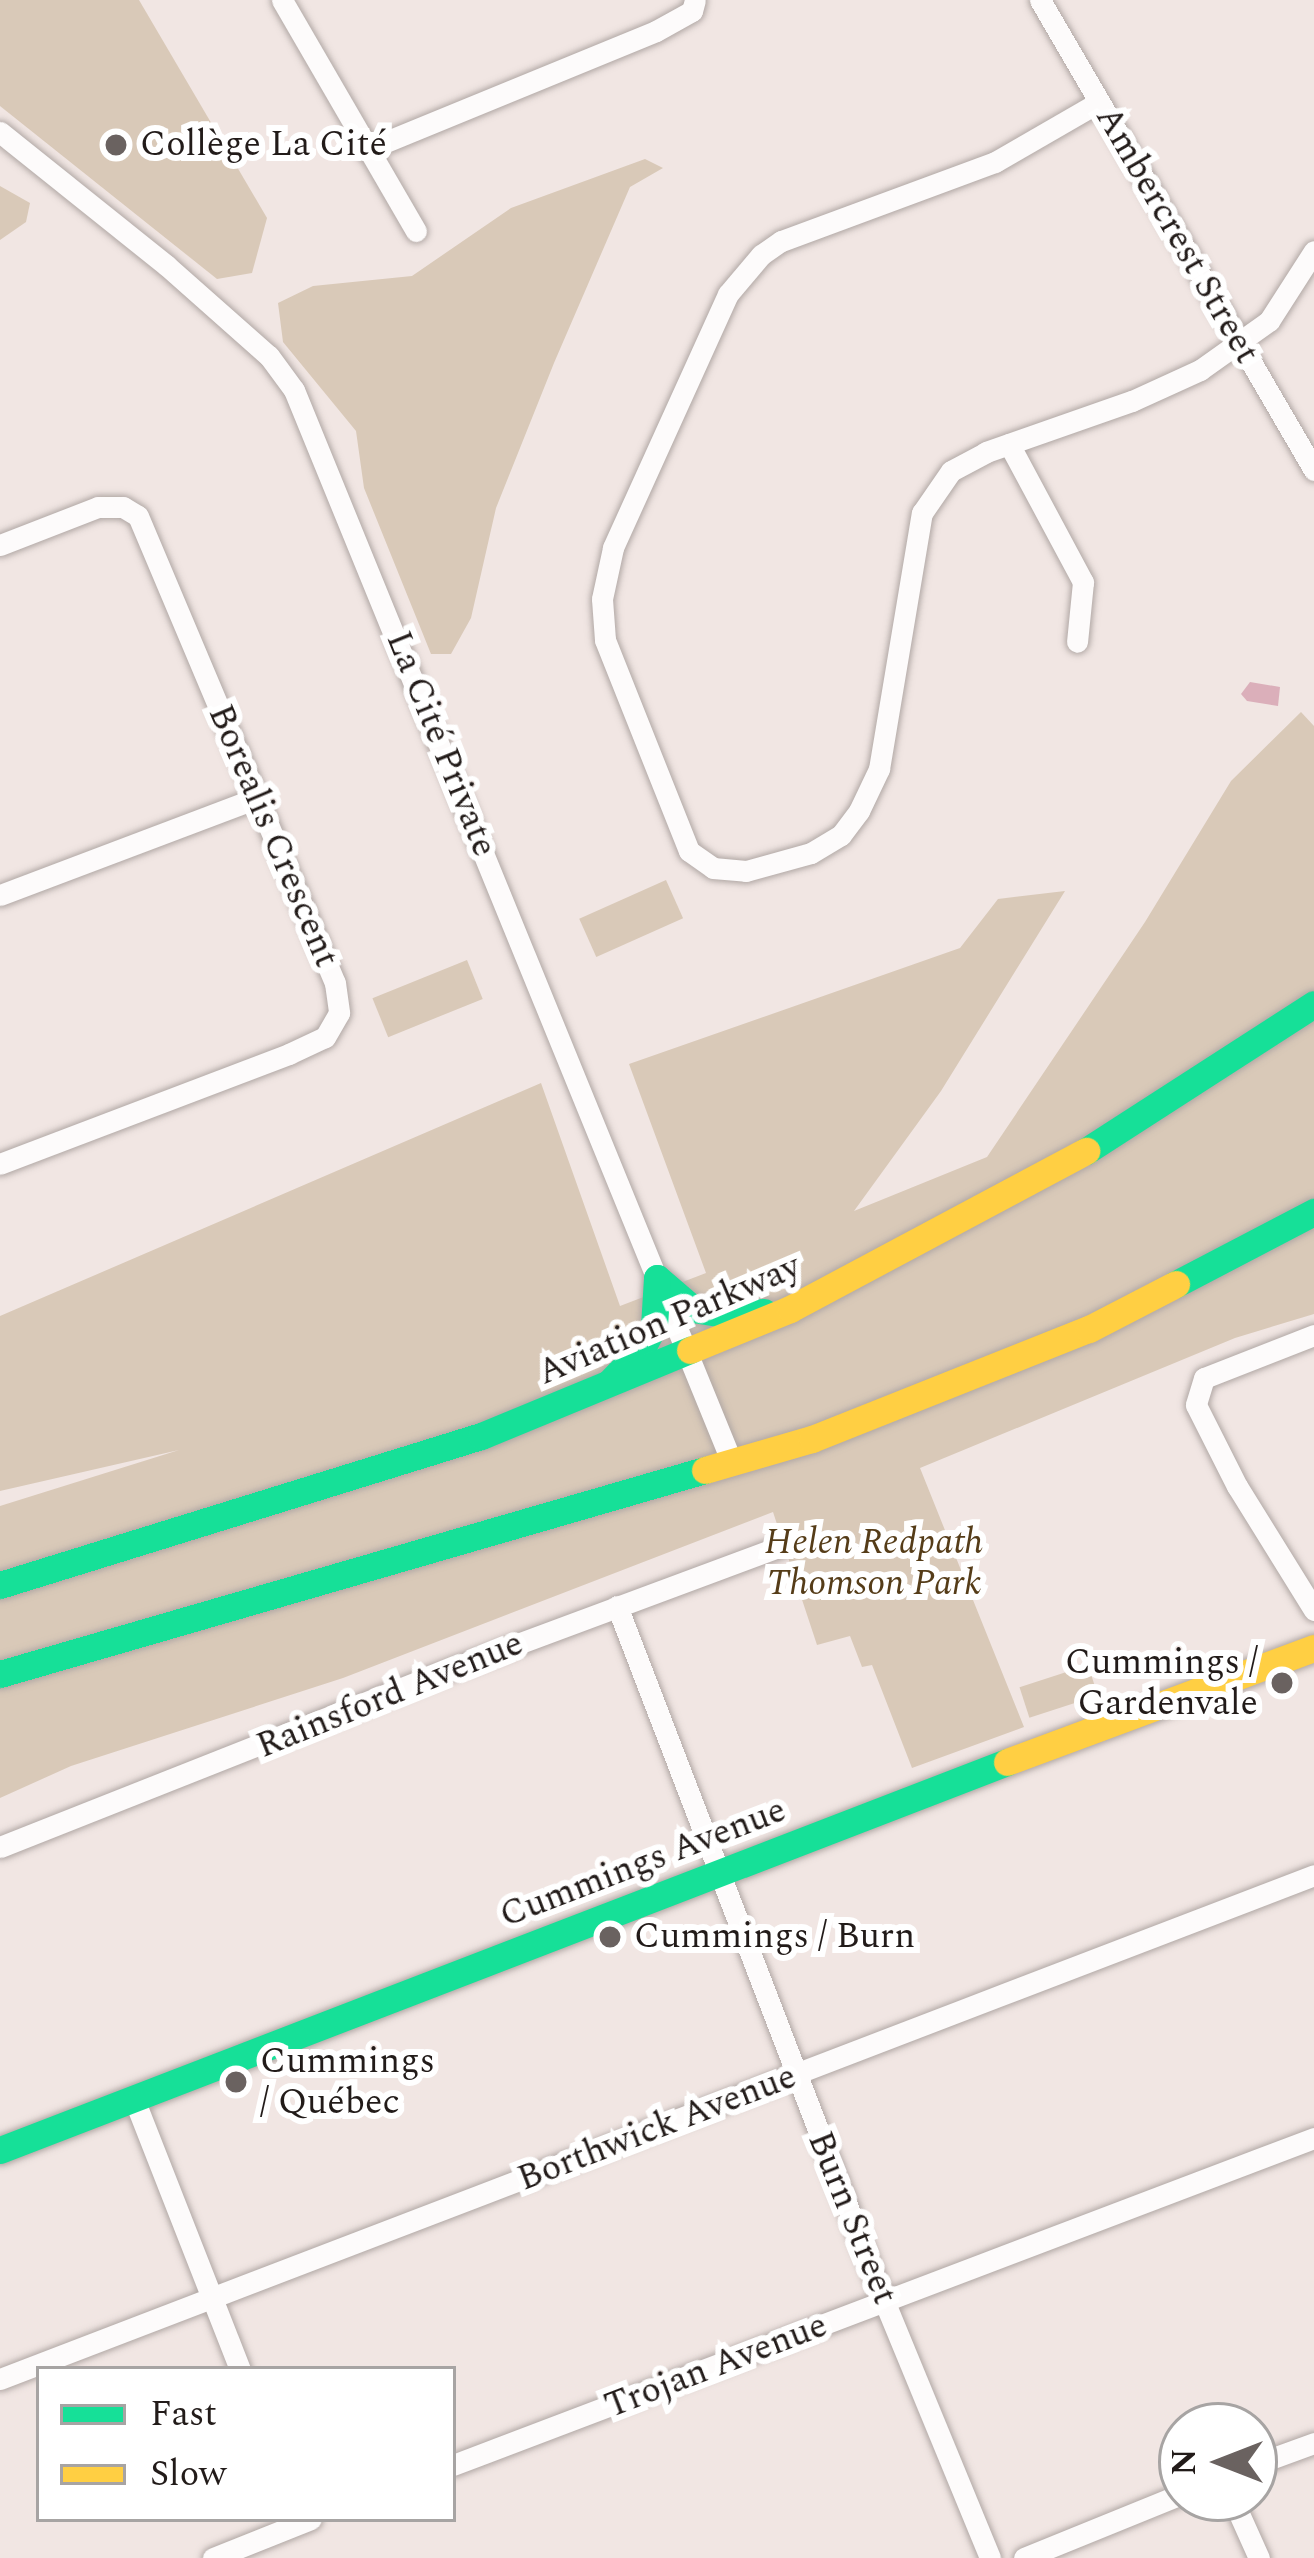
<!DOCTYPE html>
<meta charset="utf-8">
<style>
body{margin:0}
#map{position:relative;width:1314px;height:2558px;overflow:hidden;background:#f1e6e3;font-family:Spectral,serif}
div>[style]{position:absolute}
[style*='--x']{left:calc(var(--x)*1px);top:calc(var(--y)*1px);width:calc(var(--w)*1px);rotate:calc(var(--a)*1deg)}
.green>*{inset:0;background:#d9c9b8;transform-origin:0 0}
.water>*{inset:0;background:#dbafba}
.roads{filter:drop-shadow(0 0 3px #b1a8a5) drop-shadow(0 0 3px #b1a8a5)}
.street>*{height:21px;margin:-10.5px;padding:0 10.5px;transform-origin:10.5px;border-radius:10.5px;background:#fdfbfb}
.fast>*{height:27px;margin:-13.5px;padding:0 13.5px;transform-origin:13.5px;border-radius:13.5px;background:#16e098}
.slow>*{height:27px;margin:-13.5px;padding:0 13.5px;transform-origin:13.5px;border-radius:13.5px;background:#ffcf43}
.dots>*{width:33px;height:33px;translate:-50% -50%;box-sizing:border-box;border:6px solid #fff;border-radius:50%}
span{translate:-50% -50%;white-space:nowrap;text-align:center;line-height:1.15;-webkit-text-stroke:12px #fff;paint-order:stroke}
.poi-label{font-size:36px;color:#221b19}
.left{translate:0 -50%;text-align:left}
.right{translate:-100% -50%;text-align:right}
.street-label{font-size:36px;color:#221b19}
.park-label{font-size:36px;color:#553c18;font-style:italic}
.legend{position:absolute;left:36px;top:2366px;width:420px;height:156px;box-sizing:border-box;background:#fff;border:3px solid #a7a4a3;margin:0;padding:15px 21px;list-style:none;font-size:36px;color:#221b19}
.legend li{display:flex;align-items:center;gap:24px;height:60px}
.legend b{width:60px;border:3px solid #a7a4a3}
.north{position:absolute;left:1158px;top:2402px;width:120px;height:120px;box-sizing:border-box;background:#fff;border:3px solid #a7a4a3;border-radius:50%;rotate:270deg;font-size:33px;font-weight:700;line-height:48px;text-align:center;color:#221b19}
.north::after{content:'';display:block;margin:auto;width:42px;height:54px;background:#6a6260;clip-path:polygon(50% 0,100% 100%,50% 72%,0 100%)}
</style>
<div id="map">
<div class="green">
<i style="clip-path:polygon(0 0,139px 0,267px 218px,252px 273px,217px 279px,0 106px)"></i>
<i style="clip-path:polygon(645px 159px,663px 168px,630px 187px,554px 363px,496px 508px,471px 618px,451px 654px,431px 654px,364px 488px,356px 431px,283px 342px,278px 303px,313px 286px,412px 276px,511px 208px)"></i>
<i style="clip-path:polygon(0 186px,30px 203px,26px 222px,0 240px)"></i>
<i style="clip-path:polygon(1301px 712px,1314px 726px,1314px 1314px,1235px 1338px,920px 1468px,1024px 1727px,912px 1768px,872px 1665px,862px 1667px,850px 1636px,817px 1645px,773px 1512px,343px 1678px,71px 1766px,0 1798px,0 1506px,179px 1450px,0 1491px,0 1316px,541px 1083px,620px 1306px,706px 1273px,629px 1064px,960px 948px,998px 899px,1065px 891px,941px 1091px,854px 1211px,987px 1157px,1145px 922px,1231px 781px)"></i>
<i style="left:666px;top:880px;width:42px;height:95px;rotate:66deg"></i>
<i style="left:467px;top:960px;width:42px;height:102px;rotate:68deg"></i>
<i style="left:1088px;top:1665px;width:32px;height:72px;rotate:72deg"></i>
</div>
<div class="water">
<i style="clip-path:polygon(1250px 682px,1280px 687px,1278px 706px,1247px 701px,1241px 694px)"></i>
</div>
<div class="roads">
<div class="street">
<i style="--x:282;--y:0;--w:267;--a:59.9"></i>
<i style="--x:1040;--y:0;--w:544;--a:59.76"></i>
<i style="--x:1099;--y:102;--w:120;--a:150"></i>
<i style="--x:995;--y:162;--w:228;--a:159.7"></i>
<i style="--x:781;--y:241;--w:24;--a:145"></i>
<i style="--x:761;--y:255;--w:51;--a:130.2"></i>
<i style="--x:728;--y:294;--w:279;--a:114.4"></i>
<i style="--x:613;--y:548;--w:52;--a:102.2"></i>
<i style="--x:602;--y:599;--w:41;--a:85.8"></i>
<i style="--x:605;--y:640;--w:227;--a:68.3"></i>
<i style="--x:689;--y:851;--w:29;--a:35"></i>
<i style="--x:713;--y:868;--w:33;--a:5"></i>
<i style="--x:746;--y:871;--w:67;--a:-15.5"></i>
<i style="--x:811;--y:853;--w:35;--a:-31"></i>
<i style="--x:841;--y:835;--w:30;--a:-53"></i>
<i style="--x:859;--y:811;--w:47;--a:-64.5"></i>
<i style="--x:879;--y:769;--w:260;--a:-80.5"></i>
<i style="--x:922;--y:513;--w:51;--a:-55.4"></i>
<i style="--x:951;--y:471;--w:40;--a:-28"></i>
<i style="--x:986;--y:452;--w:155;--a:-19.3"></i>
<i style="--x:1132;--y:401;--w:75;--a:-24.5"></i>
<i style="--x:1200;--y:370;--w:85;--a:-35.4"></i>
<i style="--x:1269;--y:321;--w:83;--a:-57.3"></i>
<i style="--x:0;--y:132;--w:213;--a:38.7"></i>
<i style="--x:166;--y:265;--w:137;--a:41.5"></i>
<i style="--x:269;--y:356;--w:42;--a:53.7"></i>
<i style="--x:294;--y:390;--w:1159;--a:67.79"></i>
<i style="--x:366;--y:150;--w:313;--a:-22.3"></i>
<i style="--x:656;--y:31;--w:41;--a:-29.1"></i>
<i style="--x:692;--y:11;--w:11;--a:-75"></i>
<i style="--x:1009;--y:444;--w:157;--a:61.8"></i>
<i style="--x:1083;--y:582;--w:60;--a:95.7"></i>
<i style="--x:0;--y:545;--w:105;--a:-21.2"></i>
<i style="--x:98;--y:507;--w:25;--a:0"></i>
<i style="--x:123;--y:507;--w:17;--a:31"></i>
<i style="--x:138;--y:516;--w:507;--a:67.13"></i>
<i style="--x:335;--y:983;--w:30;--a:82"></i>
<i style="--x:339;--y:1013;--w:28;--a:120"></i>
<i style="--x:325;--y:1037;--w:40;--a:155"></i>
<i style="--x:289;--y:1054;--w:309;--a:159.2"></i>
<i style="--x:0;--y:895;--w:272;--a:-20.7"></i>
<i style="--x:1314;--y:1335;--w:118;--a:158.6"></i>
<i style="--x:1204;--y:1378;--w:28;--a:107"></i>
<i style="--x:1196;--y:1405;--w:91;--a:63.2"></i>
<i style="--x:1237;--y:1486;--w:146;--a:58.2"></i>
<i style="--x:617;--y:1606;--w:728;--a:69"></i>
<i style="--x:878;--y:2286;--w:294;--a:67.6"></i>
<i style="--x:0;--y:1847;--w:461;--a:-21.6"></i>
<i style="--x:429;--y:1677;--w:376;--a:-20.4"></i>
<i style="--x:134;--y:2099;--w:290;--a:68.6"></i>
<i style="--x:0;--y:2379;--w:1407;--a:-20.98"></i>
<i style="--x:453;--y:2465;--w:921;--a:-20.8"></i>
<i style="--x:1254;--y:2465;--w:64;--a:-20.1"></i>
<i style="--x:1232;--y:2498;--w:66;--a:65.8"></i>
<i style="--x:213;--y:2558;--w:105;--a:-21.7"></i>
<i style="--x:1024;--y:2558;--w:170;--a:-22.1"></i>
</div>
<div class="fast">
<i style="--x:1086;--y:1151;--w:271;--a:-32.8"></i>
<i style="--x:657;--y:1278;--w:48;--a:40.7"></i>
<i style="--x:693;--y:1309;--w:36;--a:9"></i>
<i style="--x:729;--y:1315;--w:35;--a:-5"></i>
<i style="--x:1176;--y:1284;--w:156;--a:-27.6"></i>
<i style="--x:611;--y:1381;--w:43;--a:-45.9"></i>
<i style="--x:641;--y:1350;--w:27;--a:-62"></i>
<i style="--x:654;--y:1326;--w:48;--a:-86.4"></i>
<i style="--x:0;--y:1585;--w:504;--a:-17.21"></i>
<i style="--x:481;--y:1436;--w:226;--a:-22.4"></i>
<i style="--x:0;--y:1674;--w:734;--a:-16.14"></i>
<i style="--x:0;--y:2150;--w:1079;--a:-21.07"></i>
</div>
<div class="slow">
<i style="--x:690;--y:1350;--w:108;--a:-22.3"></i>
<i style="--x:790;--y:1309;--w:336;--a:-28.1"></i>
<i style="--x:705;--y:1470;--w:111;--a:-16.2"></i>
<i style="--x:812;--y:1439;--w:298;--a:-21.7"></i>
<i style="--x:1089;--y:1329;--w:98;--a:-27.3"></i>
<i style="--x:1007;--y:1762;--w:327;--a:-20.4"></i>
</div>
</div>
<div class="dots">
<i style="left:116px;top:145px;background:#6a6260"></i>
<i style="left:1282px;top:1683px;background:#6a6260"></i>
<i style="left:610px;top:1937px;background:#6a6260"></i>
<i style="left:236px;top:2082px;background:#6a6260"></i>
</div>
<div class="poi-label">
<span class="left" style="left:140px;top:145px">Collège La Cité</span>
<span class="right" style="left:1258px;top:1683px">Cummings /<br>Gardenvale</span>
<span class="left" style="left:634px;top:1937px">Cummings / Burn</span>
<span class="left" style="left:260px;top:2082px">Cummings<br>/ Québec</span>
</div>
<div class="street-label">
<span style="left:1177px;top:235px;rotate:60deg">Ambercrest Street</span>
<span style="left:441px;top:744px;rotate:68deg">La Cité Private</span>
<span style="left:273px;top:836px;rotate:67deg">Borealis Crescent</span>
<span style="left:669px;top:1320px;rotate:-23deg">Aviation Parkway</span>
<span style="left:390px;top:1695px;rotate:-22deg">Rainsford Avenue</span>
<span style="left:643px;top:1863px;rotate:-21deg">Cummings Avenue</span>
<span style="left:657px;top:2128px;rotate:-21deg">Borthwick Avenue</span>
<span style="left:852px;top:2218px;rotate:68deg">Burn Street</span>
<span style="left:716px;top:2366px;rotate:-21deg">Trojan Avenue</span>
</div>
<div class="park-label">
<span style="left:874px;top:1563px">Helen Redpath<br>Thomson Park</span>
</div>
<ul class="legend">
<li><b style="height:15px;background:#16e098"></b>Fast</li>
<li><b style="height:15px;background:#ffcf43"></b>Slow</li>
</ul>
<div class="north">N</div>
</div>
